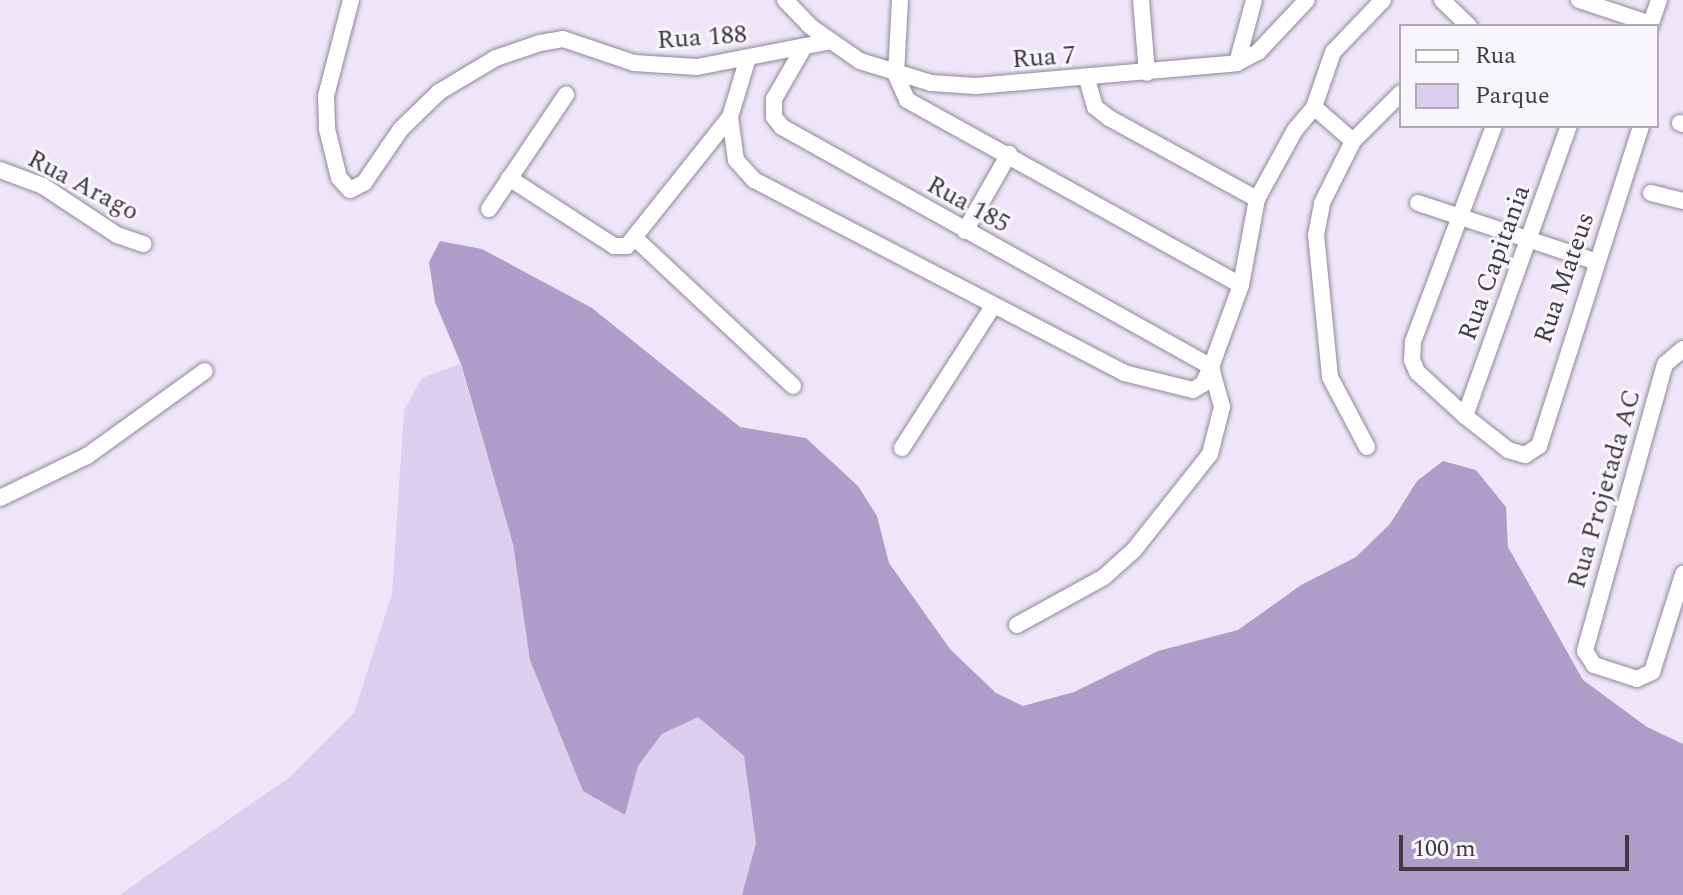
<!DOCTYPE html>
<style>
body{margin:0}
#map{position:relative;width:1683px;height:895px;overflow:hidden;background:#ede6f9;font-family:Spectral,serif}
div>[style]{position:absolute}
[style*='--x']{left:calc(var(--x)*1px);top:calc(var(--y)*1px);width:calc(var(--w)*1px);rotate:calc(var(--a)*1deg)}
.green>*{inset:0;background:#dbcff0}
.forest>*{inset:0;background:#ae9dc8}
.roads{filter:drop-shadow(0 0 2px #8f8899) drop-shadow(0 0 2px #8f8899)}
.street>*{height:16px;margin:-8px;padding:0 8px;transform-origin:8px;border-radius:8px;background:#fff}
span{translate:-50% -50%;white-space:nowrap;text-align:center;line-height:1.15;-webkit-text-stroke:6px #f8f5fd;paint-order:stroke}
.street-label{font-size:26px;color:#3e3b42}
.legend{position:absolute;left:1399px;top:24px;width:260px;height:104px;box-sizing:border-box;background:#f8f5fd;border:2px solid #aeabb2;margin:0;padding:10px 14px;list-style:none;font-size:24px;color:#3e3b42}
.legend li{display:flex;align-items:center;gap:16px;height:40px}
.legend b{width:40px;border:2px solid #aeabb2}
.scale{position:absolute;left:1399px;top:835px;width:230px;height:36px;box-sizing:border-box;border:4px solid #3e3b42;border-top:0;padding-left:10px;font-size:24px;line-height:28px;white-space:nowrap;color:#3e3b42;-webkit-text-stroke:6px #f8f5fd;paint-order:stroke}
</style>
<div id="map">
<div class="green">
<i style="clip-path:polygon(460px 364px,513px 544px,530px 660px,625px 814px,638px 766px,662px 734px,698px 716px,744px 756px,756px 843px,742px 895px,119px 895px,290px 777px,354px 713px,392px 594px,404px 410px,422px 378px)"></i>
</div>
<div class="forest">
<i style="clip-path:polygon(440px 241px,482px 249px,592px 308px,740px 427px,806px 438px,858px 486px,877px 516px,889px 563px,950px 649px,996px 693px,1023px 706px,1074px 692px,1158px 651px,1238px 630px,1301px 585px,1356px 557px,1390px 524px,1417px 481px,1443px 461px,1476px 470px,1506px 507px,1508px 547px,1583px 680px,1647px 727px,1683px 744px,1683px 895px,742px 895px,756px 843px,744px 756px,698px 717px,662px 734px,638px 766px,625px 815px,583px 791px,530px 660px,513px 544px,461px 364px,435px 302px,429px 262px)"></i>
</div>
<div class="roads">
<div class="street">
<i style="--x:351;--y:0;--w:99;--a:104.6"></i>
<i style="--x:326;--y:96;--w:33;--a:88"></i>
<i style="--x:327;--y:129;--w:50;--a:76.2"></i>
<i style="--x:339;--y:178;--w:16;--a:47"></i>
<i style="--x:350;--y:190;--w:16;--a:-27"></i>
<i style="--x:364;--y:183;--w:65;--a:-55.6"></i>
<i style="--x:401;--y:129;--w:53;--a:-44.2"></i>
<i style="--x:439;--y:92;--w:66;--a:-30.8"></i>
<i style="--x:496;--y:58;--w:46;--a:-18.8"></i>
<i style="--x:540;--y:43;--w:23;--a:-10"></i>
<i style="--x:563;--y:39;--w:75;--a:18.7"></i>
<i style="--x:634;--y:63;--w:63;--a:3.6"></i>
<i style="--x:697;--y:67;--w:136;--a:-11"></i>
<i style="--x:785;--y:0;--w:37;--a:46"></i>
<i style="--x:811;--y:27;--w:60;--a:34.8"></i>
<i style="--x:860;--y:61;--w:74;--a:17.2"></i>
<i style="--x:931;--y:83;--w:45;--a:3.8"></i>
<i style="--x:976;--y:86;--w:262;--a:-5"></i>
<i style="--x:1237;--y:63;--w:24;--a:-28"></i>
<i style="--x:1258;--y:52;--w:71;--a:-46.7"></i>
<i style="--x:900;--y:0;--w:75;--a:93.1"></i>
<i style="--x:896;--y:75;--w:27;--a:66"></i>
<i style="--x:907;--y:100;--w:382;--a:29"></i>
<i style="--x:1141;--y:0;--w:73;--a:85.3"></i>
<i style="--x:1442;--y:0;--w:37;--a:44"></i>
<i style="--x:1579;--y:0;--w:76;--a:18.4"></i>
<i style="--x:1650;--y:26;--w:28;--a:-71"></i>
<i style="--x:804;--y:47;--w:60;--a:120"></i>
<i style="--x:774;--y:99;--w:18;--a:90"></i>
<i style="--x:774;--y:117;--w:13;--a:51"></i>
<i style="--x:782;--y:127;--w:492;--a:29.2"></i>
<i style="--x:747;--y:61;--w:59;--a:106.9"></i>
<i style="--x:730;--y:117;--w:43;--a:82.1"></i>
<i style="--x:736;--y:160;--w:27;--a:48"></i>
<i style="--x:754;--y:180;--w:417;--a:27.5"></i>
<i style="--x:1124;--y:373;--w:71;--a:13.8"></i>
<i style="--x:1193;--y:390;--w:12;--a:-31"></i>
<i style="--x:1203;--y:384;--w:19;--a:-65"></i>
<i style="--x:1211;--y:367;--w:87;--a:-69.9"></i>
<i style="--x:1241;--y:285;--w:87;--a:-79.5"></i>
<i style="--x:1257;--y:199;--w:79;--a:-61.2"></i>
<i style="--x:1295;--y:130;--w:30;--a:-50"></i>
<i style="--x:1314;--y:107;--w:58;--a:-70.9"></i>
<i style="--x:1333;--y:52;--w:72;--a:-46.1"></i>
<i style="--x:1237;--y:63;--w:65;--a:-74.9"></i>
<i style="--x:1087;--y:79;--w:29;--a:74"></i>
<i style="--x:1095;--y:107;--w:18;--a:38"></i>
<i style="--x:1109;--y:118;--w:169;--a:28.7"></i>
<i style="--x:1314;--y:107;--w:52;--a:41.1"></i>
<i style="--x:1680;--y:123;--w:3;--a:18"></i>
<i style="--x:1494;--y:126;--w:231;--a:110.6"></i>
<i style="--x:1413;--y:342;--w:18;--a:93"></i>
<i style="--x:1412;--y:360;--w:13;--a:67"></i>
<i style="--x:1417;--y:372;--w:65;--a:42.5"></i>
<i style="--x:1465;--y:416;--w:55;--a:38.3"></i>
<i style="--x:1508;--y:450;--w:18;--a:16"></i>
<i style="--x:1525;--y:455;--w:17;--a:-33"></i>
<i style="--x:1539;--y:446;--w:336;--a:-72.3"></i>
<i style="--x:0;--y:170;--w:46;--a:20.4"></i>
<i style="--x:43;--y:186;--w:89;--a:33.5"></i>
<i style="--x:117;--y:235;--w:28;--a:19"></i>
<i style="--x:509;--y:178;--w:125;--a:32.9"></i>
<i style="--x:614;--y:246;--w:13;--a:0"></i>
<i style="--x:627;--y:246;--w:165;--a:-51.4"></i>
<i style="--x:1651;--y:193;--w:33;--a:14"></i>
<i style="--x:1418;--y:203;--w:185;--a:18.2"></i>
<i style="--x:489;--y:209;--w:138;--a:-56"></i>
<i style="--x:965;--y:231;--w:89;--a:-60.3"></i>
<i style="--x:636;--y:239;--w:215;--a:43.1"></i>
<i style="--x:1683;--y:349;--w:23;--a:140"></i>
<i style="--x:1665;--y:364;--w:298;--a:105.6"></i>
<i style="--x:1585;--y:651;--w:17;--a:57"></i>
<i style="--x:1594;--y:665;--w:45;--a:18"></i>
<i style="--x:1637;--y:679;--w:17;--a:-25"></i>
<i style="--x:1652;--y:672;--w:103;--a:-72.4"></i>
<i style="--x:1465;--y:416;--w:308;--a:-70.3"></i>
<i style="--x:1367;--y:447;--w:79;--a:-117.9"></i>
<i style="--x:1330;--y:377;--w:143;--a:-95.6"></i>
<i style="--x:1316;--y:235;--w:33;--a:-79"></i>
<i style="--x:1322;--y:203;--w:69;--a:-63.4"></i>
<i style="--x:1353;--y:141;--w:68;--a:-45"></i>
<i style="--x:902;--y:448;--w:169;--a:-57.3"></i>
<i style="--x:0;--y:498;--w:97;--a:-25.8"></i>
<i style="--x:87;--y:456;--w:145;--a:-35.8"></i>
<i style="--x:1017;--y:625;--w:99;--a:-28.9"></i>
<i style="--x:1104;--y:577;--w:40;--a:-42"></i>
<i style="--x:1134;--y:550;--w:122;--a:-51.6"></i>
<i style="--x:1210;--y:454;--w:49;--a:-75.7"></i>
<i style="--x:1222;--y:407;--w:41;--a:-105.4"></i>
</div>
</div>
<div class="street-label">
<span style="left:702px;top:38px;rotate:-4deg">Rua 188</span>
<span style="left:1044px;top:58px;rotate:-4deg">Rua 7</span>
<span style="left:83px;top:186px;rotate:28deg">Rua Arago</span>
<span style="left:968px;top:205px;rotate:29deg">Rua 185</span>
<span style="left:1495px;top:263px;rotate:-70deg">Rua Capitania</span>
<span style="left:1565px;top:278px;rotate:-71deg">Rua Mateus</span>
<span style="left:1605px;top:489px;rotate:-74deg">Rua Projetada AC</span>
</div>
<ul class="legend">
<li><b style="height:10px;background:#fff"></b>Rua</li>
<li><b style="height:22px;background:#dbcff0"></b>Parque</li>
</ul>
<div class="scale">100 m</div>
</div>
